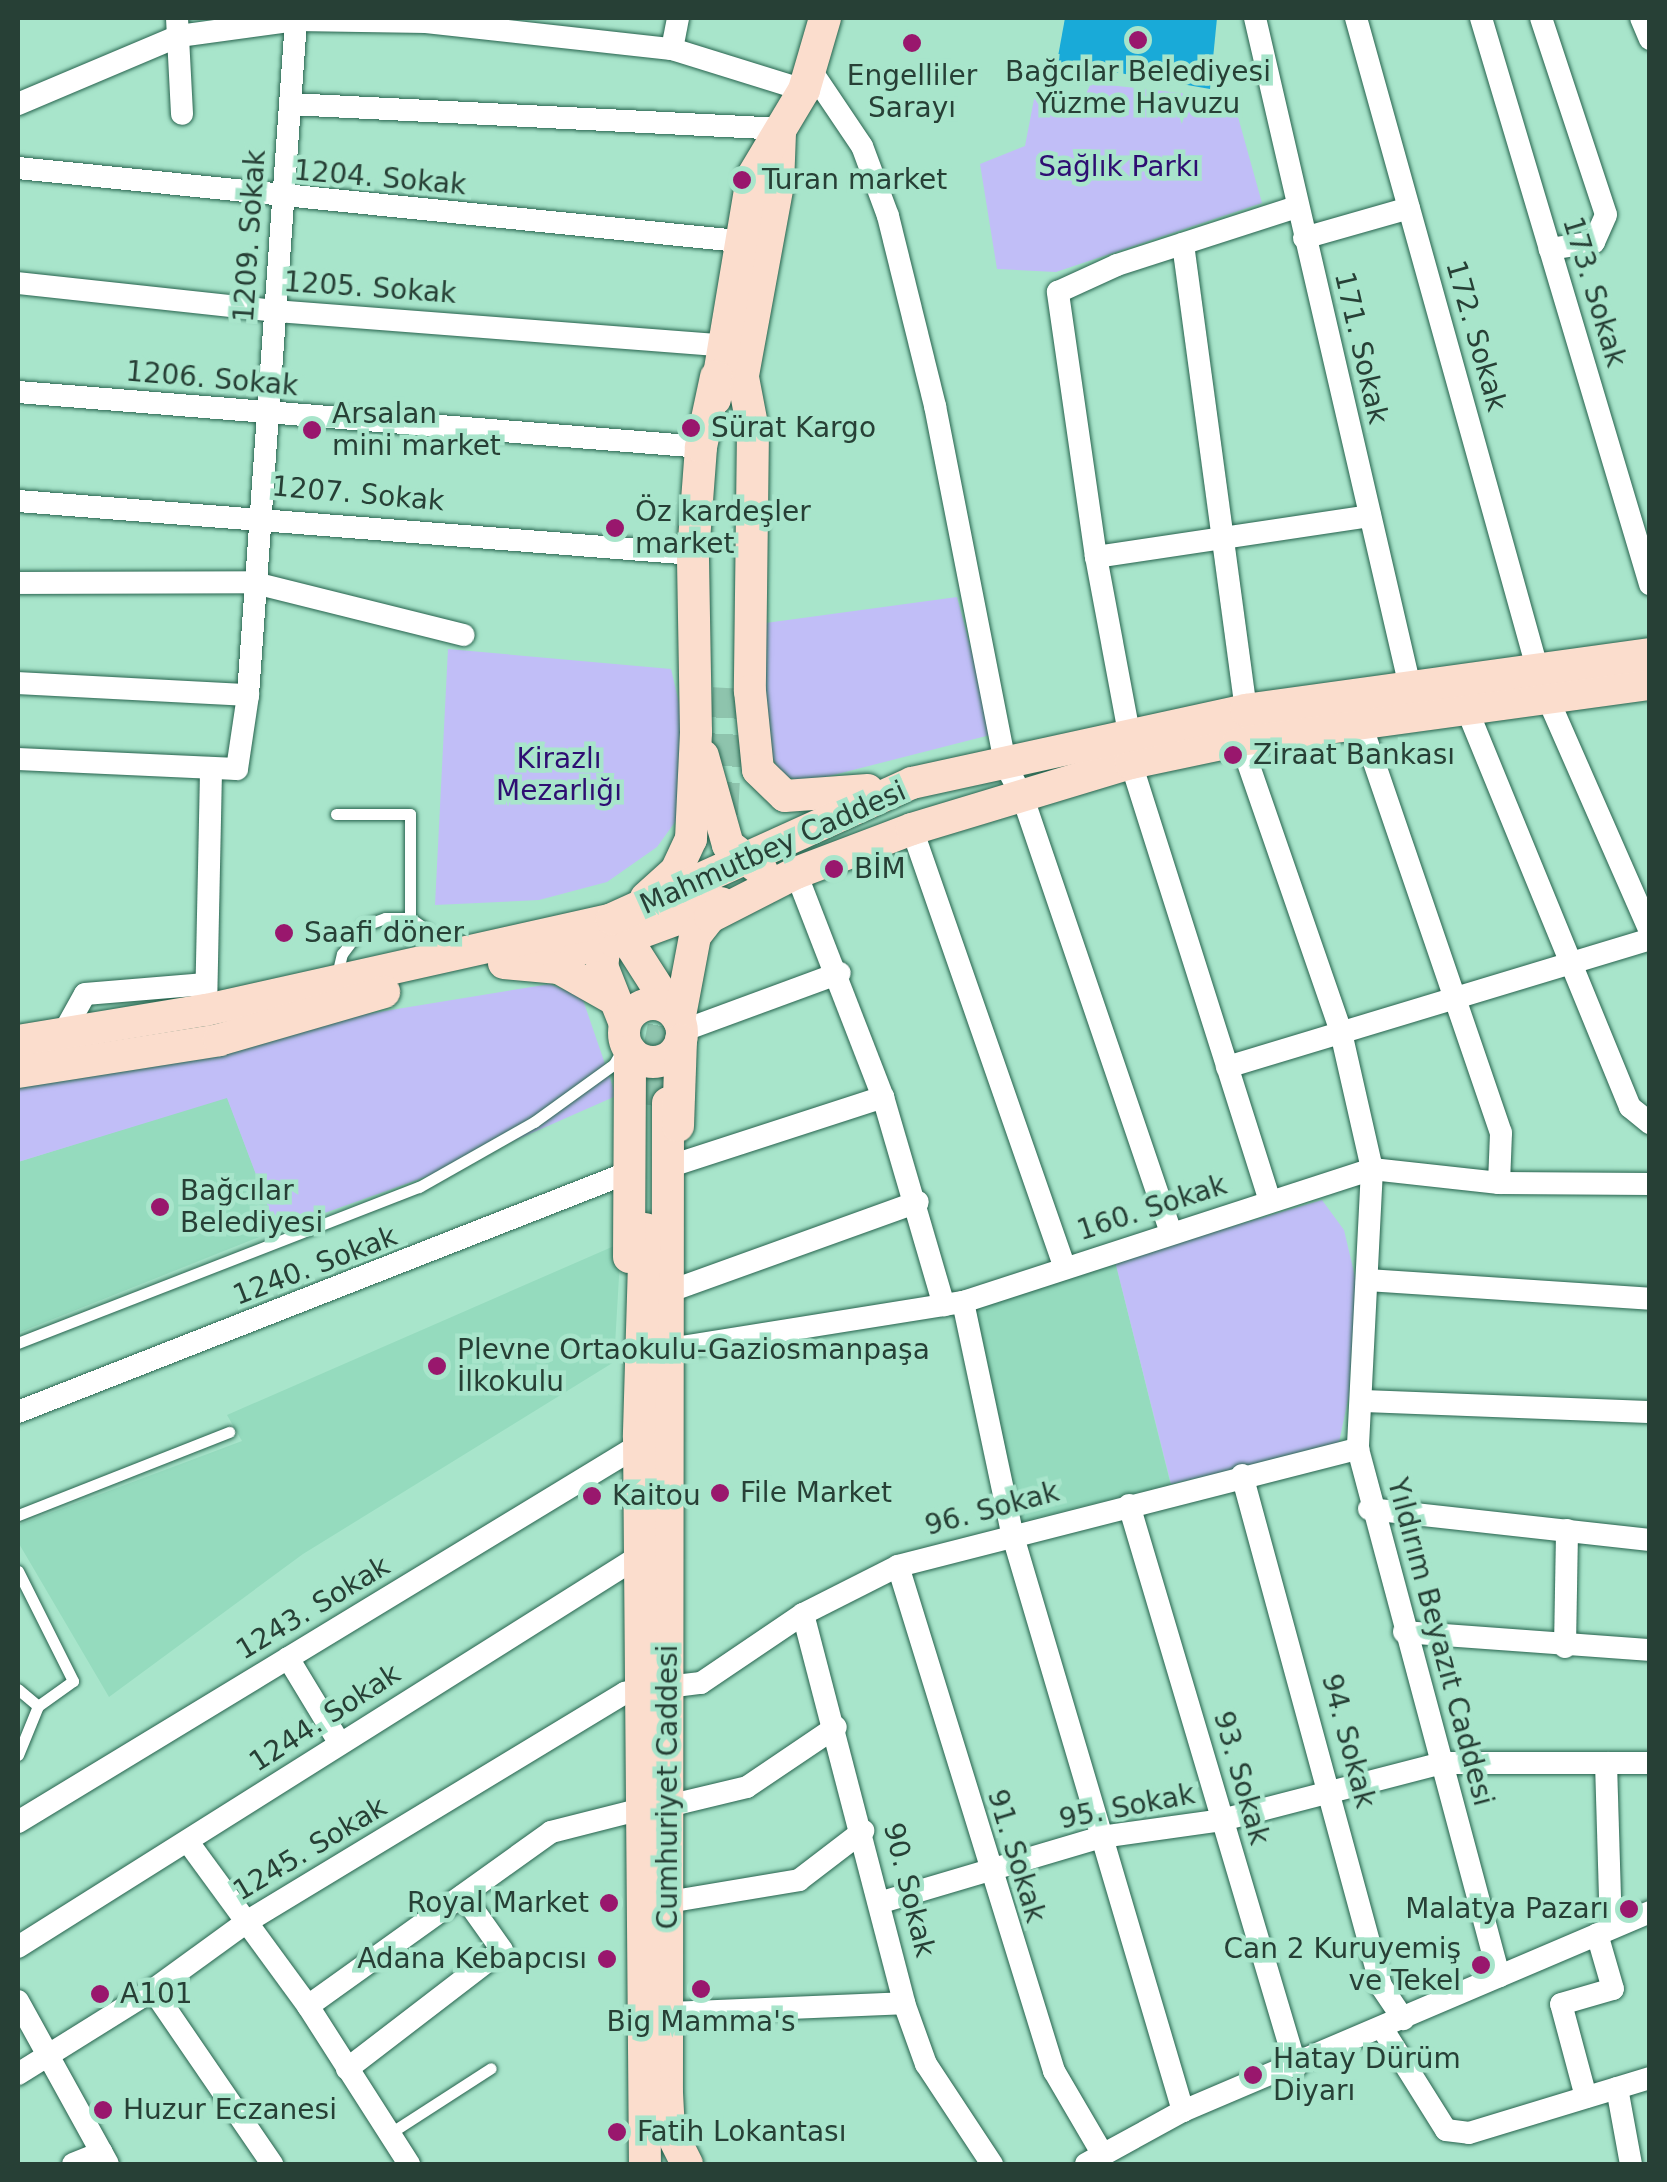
<!DOCTYPE html>
<meta charset="utf-8">
<style>
body{margin:0}
#map{position:relative;width:1667px;height:2182px;overflow:hidden;background:#a8e5cb;font-family:"DejaVu Sans",sans-serif}
div>[style]{position:absolute}
[style*='--x']{left:calc(var(--x)*1px);top:calc(var(--y)*1px);width:calc(var(--w)*1px);rotate:calc(var(--a)*1deg)}
.built>*{inset:0;background:#95dbbe;transform-origin:0 0}
.green>*{inset:0;background:#c1bef7}
.water>*{inset:0;background:#19aad8}
.secondary-tunnel>*{height:32px;margin-top:-16px;transform-origin:0;background:repeating-linear-gradient(90deg,#8ec4ad 0 32px,transparent 0 48px)}
.roads{filter:drop-shadow(0 0 2px #27634e) drop-shadow(0 0 2px #27634e)}
.lane>*{height:11px;margin:-5.5px;padding:0 5.5px;transform-origin:5.5px;border-radius:5.5px;background:#fff}
.street>*{height:22px;margin:-11px;padding:0 11px;transform-origin:11px;border-radius:11px;background:#fff}
.secondary>*{height:32px;margin:-16px;padding:0 16px;transform-origin:16px;border-radius:16px;background:#fbddcd}
.secondary>.ring{margin:-16px;padding:0;box-sizing:content-box;background:none;border:32px solid #fbddcd;border-radius:50%}
.dots>*{width:28px;height:28px;translate:-50% -50%;box-sizing:border-box;border:5px solid #a8e5cb;border-radius:50%}
span{translate:-50% -50%;white-space:nowrap;text-align:center;line-height:1.15;-webkit-text-stroke:9px #a8e5cb;paint-order:stroke}
.poi-label{font-size:28px;color:#274036}
.left{translate:0 -50%;text-align:left}
.right{translate:-100% -50%;text-align:right}
.park-label{font-size:28px;color:#2e0e72}
.street-label{font-size:28px;color:#274036}
.frame{position:absolute;inset:0;border:20px solid #274036;pointer-events:none}
</style>
<div id="map">
<div class="built">
<i style="clip-path:polygon(227px 1097px,277px 1230px,18px 1333px,18px 1162px)"></i>
<i style="clip-path:polygon(621px 1243px,614px 1362px,303px 1554px,109px 1697px,18px 1542px,18px 1525px,242px 1441px,227px 1415px)"></i>
<i style="left:1115px;top:1261px;width:230px;height:153px;rotate:76deg"></i>
</div>
<div class="green">
<i style="clip-path:polygon(1091px 83px,1233px 99px,1262px 203px,1056px 272px,997px 269px,980px 164px,1025px 146px,1035px 94px,1086px 94px)"></i>
<i style="clip-path:polygon(957px 597px,994px 734px,806px 782px,782px 776px,769px 751px,759px 624px)"></i>
<i style="clip-path:polygon(448px 649px,671px 669px,687px 737px,683px 811px,657px 847px,607px 882px,539px 900px,435px 905px)"></i>
<i style="clip-path:polygon(550px 984px,582px 997px,616px 1096px,459px 1165px,277px 1230px,227px 1098px,18px 1162px,18px 1071px)"></i>
<i style="clip-path:polygon(1322px 1200px,1344px 1230px,1356px 1281px,1349px 1395px,1338px 1447px,1171px 1484px,1115px 1261px)"></i>
</div>
<div class="water">
<i style="clip-path:polygon(1065px 18px,1217px 18px,1210px 89px,1057px 62px)"></i>
</div>
<div class="secondary-tunnel">
<i style="--x:722;--y:814;--w:126;--a:-86.8"></i>
<i style="--x:648;--y:1105;--w:127;--a:-78.7"></i>
</div>
<div class="roads">
<div class="lane">
<i style="--x:336;--y:814;--w:74;--a:0"></i>
<i style="--x:410;--y:814;--w:104;--a:90"></i>
<i style="--x:337;--y:975;--w:22;--a:-77"></i>
<i style="--x:342;--y:954;--w:35;--a:-53"></i>
<i style="--x:363;--y:926;--w:23;--a:-20"></i>
<i style="--x:385;--y:918;--w:25;--a:0"></i>
<i style="--x:410;--y:918;--w:21;--a:35"></i>
<i style="--x:427;--y:930;--w:26;--a:61"></i>
<i style="--x:18;--y:1343;--w:430;--a:-21.3"></i>
<i style="--x:419;--y:1187;--w:132;--a:-29.5"></i>
<i style="--x:534;--y:1122;--w:99;--a:-35.9"></i>
<i style="--x:614;--y:1064;--w:14;--a:-60"></i>
<i style="--x:18;--y:1515;--w:227;--a:-21.5"></i>
<i style="--x:18;--y:1571;--w:123;--a:63.4"></i>
<i style="--x:73;--y:1681;--w:43;--a:144.5"></i>
<i style="--x:38;--y:1706;--w:26;--a:-140"></i>
<i style="--x:18;--y:1755;--w:53;--a:-67.8"></i>
<i style="--x:389;--y:2134;--w:121;--a:-32.9"></i>
</div>
<div class="street">
<i style="--x:177;--y:18;--w:96;--a:87"></i>
<i style="--x:1255;--y:18;--w:691;--a:76.95"></i>
<i style="--x:1356;--y:18;--w:678;--a:74.43"></i>
<i style="--x:1481;--y:18;--w:591;--a:73.38"></i>
<i style="--x:1541;--y:18;--w:207;--a:71.7"></i>
<i style="--x:1606;--y:215;--w:30;--a:114"></i>
<i style="--x:1594;--y:242;--w:45;--a:171"></i>
<i style="--x:1641;--y:18;--w:23;--a:67"></i>
<i style="--x:672;--y:49;--w:32;--a:-79"></i>
<i style="--x:812;--y:72;--w:89;--a:56"></i>
<i style="--x:862;--y:146;--w:75;--a:69.6"></i>
<i style="--x:888;--y:216;--w:196;--a:76.1"></i>
<i style="--x:935;--y:406;--w:365;--a:78.9"></i>
<i style="--x:1005;--y:764;--w:38;--a:62"></i>
<i style="--x:1023;--y:798;--w:459;--a:71.2"></i>
<i style="--x:18;--y:104;--w:175;--a:-22.9"></i>
<i style="--x:179;--y:36;--w:118;--a:-7.8"></i>
<i style="--x:296;--y:20;--w:130;--a:0.9"></i>
<i style="--x:426;--y:22;--w:247;--a:6.3"></i>
<i style="--x:672;--y:49;--w:138;--a:17.3"></i>
<i style="--x:290;--y:104;--w:491;--a:2.9"></i>
<i style="--x:18;--y:168;--w:724;--a:5.79"></i>
<i style="--x:1304;--y:238;--w:109;--a:-15.9"></i>
<i style="--x:1183;--y:244;--w:470;--a:82.3"></i>
<i style="--x:18;--y:283;--w:259;--a:6.2"></i>
<i style="--x:275;--y:311;--w:445;--a:4.4"></i>
<i style="--x:18;--y:392;--w:685;--a:4.6"></i>
<i style="--x:18;--y:501;--w:677;--a:4.49"></i>
<i style="--x:1096;--y:557;--w:277;--a:-8.5"></i>
<i style="--x:18;--y:583;--w:233;--a:-0.2"></i>
<i style="--x:251;--y:582;--w:219;--a:14"></i>
<i style="--x:18;--y:683;--w:230;--a:3"></i>
<i style="--x:1548;--y:699;--w:253;--a:66.3"></i>
<i style="--x:1468;--y:712;--w:427;--a:67.7"></i>
<i style="--x:1630;--y:1107;--w:26;--a:39"></i>
<i style="--x:1362;--y:727;--w:429;--a:71.1"></i>
<i style="--x:1501;--y:1133;--w:50;--a:92.3"></i>
<i style="--x:1129;--y:733;--w:179;--a:-100.6"></i>
<i style="--x:1096;--y:557;--w:268;--a:-98.2"></i>
<i style="--x:1058;--y:292;--w:65;--a:-24.6"></i>
<i style="--x:1117;--y:265;--w:189;--a:-17.9"></i>
<i style="--x:1240;--y:740;--w:305;--a:70.9"></i>
<i style="--x:1340;--y:1028;--w:145;--a:77.2"></i>
<i style="--x:1372;--y:1169;--w:280;--a:92.9"></i>
<i style="--x:1358;--y:1449;--w:546;--a:75.02"></i>
<i style="--x:18;--y:759;--w:219;--a:2.6"></i>
<i style="--x:237;--y:769;--w:75;--a:-81.5"></i>
<i style="--x:248;--y:695;--w:677;--a:-85.93"></i>
<i style="--x:1131;--y:763;--w:460;--a:72.4"></i>
<i style="--x:912;--y:829;--w:465;--a:70.8"></i>
<i style="--x:796;--y:873;--w:240;--a:68.8"></i>
<i style="--x:883;--y:1097;--w:217;--a:73.7"></i>
<i style="--x:206;--y:1010;--w:242;--a:-88.8"></i>
<i style="--x:682;--y:1031;--w:168;--a:-20.2"></i>
<i style="--x:61;--y:1037;--w:49;--a:-60.8"></i>
<i style="--x:85;--y:994;--w:121;--a:-4.7"></i>
<i style="--x:1227;--y:1067;--w:442;--a:-16.8"></i>
<i style="--x:677;--y:1164;--w:217;--a:-18"></i>
<i style="--x:1367;--y:1280;--w:284;--a:3.8"></i>
<i style="--x:676;--y:1289;--w:257;--a:-19.8"></i>
<i style="--x:963;--y:1302;--w:236;--a:78"></i>
<i style="--x:1012;--y:1533;--w:603;--a:73.52"></i>
<i style="--x:675;--y:1348;--w:292;--a:-9.1"></i>
<i style="--x:963;--y:1302;--w:430;--a:-18"></i>
<i style="--x:1372;--y:1169;--w:128;--a:6.3"></i>
<i style="--x:1499;--y:1183;--w:151;--a:0.4"></i>
<i style="--x:1362;--y:1401;--w:288;--a:2.2"></i>
<i style="--x:18;--y:1412;--w:660;--a:-21.43"></i>
<i style="--x:1242;--y:1475;--w:530;--a:74.78"></i>
<i style="--x:1381;--y:1986;--w:40;--a:56"></i>
<i style="--x:1129;--y:1505;--w:586;--a:73.45"></i>
<i style="--x:1369;--y:1509;--w:283;--a:6.3"></i>
<i style="--x:898;--y:1566;--w:529;--a:72.83"></i>
<i style="--x:1054;--y:2071;--w:95;--a:59.7"></i>
<i style="--x:803;--y:1614;--w:402;--a:75.4"></i>
<i style="--x:904;--y:2003;--w:65;--a:70.2"></i>
<i style="--x:926;--y:2064;--w:120;--a:56.6"></i>
<i style="--x:1404;--y:1632;--w:247;--a:4.2"></i>
<i style="--x:1565;--y:1647;--w:117;--a:-89"></i>
<i style="--x:288;--y:1658;--w:100;--a:58.8"></i>
<i style="--x:667;--y:1687;--w:34;--a:-7"></i>
<i style="--x:701;--y:1683;--w:123;--a:-34.1"></i>
<i style="--x:803;--y:1614;--w:106;--a:-26.8"></i>
<i style="--x:898;--y:1566;--w:475;--a:-14.3"></i>
<i style="--x:1606;--y:1763;--w:164;--a:88.3"></i>
<i style="--x:668;--y:1806;--w:81;--a:-13.5"></i>
<i style="--x:747;--y:1787;--w:107;--a:-34"></i>
<i style="--x:18;--y:1822;--w:726;--a:-31.26"></i>
<i style="--x:188;--y:1842;--w:203;--a:53.8"></i>
<i style="--x:308;--y:2006;--w:188;--a:57.4"></i>
<i style="--x:668;--y:1902;--w:133;--a:-9.5"></i>
<i style="--x:799;--y:1880;--w:81;--a:-37.4"></i>
<i style="--x:882;--y:1902;--w:228;--a:-16.5"></i>
<i style="--x:1101;--y:1837;--w:122;--a:-8"></i>
<i style="--x:1222;--y:1820;--w:227;--a:-14.5"></i>
<i style="--x:1442;--y:1763;--w:208;--a:0"></i>
<i style="--x:18;--y:1947;--w:745;--a:-32.18"></i>
<i style="--x:153;--y:1990;--w:211;--a:55.6"></i>
<i style="--x:18;--y:2001;--w:186;--a:61.1"></i>
<i style="--x:308;--y:2006;--w:299;--a:-35.6"></i>
<i style="--x:551;--y:1832;--w:94;--a:-14.2"></i>
<i style="--x:669;--y:2013;--w:235;--a:-2.4"></i>
<i style="--x:1382;--y:2028;--w:120;--a:57.9"></i>
<i style="--x:1446;--y:2130;--w:23;--a:7"></i>
<i style="--x:1469;--y:2133;--w:189;--a:-16.9"></i>
<i style="--x:347;--y:2069;--w:195;--a:-37.5"></i>
<i style="--x:502;--y:1950;--w:67;--a:-125.3"></i>
<i style="--x:18;--y:2074;--w:159;--a:-31.9"></i>
<i style="--x:153;--y:1990;--w:117;--a:-36"></i>
<i style="--x:248;--y:1921;--w:441;--a:-31.2"></i>
<i style="--x:625;--y:1693;--w:16;--a:-7"></i>
<i style="--x:1617;--y:2088;--w:77;--a:79.6"></i>
<i style="--x:1586;--y:2097;--w:96;--a:-105"></i>
<i style="--x:1561;--y:2004;--w:54;--a:-16.1"></i>
<i style="--x:1613;--y:1989;--w:57;--a:-106.2"></i>
<i style="--x:73;--y:2164;--w:31;--a:-22"></i>
<i style="--x:1086;--y:2164;--w:111;--a:-28.7"></i>
<i style="--x:1183;--y:2111;--w:508;--a:-23.08"></i>
</div>
<div class="secondary">
<i style="--x:741;--y:367;--w:64;--a:79.2"></i>
<i style="--x:753;--y:430;--w:261;--a:90.7"></i>
<i style="--x:750;--y:691;--w:79;--a:84.2"></i>
<i style="--x:758;--y:770;--w:37;--a:44"></i>
<i style="--x:785;--y:796;--w:83;--a:-4.1"></i>
<i style="--x:741;--y:386;--w:204;--a:-79.6"></i>
<i style="--x:778;--y:185;--w:52;--a:-87.8"></i>
<i style="--x:715;--y:399;--w:225;--a:-80.5"></i>
<i style="--x:752;--y:177;--w:101;--a:-59.1"></i>
<i style="--x:804;--y:90;--w:75;--a:-73.7"></i>
<i style="--x:703;--y:756;--w:92;--a:74.3"></i>
<i style="--x:728;--y:845;--w:43;--a:37.4"></i>
<i style="--x:646;--y:898;--w:40;--a:-42"></i>
<i style="--x:676;--y:871;--w:35;--a:-65"></i>
<i style="--x:691;--y:839;--w:107;--a:-87.3"></i>
<i style="--x:696;--y:732;--w:178;--a:-91"></i>
<i style="--x:693;--y:554;--w:107;--a:-85.7"></i>
<i style="--x:701;--y:447;--w:72;--a:-77.9"></i>
<i style="--x:617;--y:924;--w:106;--a:57.4"></i>
<i style="--x:607;--y:927;--w:39;--a:97"></i>
<i style="--x:602;--y:966;--w:62;--a:68.4"></i>
<i style="--x:539;--y:957;--w:77;--a:-11.2"></i>
<i style="--x:615;--y:942;--w:113;--a:-20.2"></i>
<i style="--x:504;--y:963;--w:55;--a:5.2"></i>
<i style="--x:559;--y:968;--w:61;--a:29.5"></i>
<i class="ring" style="left:624px;top:1004px;width:26px;height:26px"></i>
<i style="--x:679;--y:1021;--w:86;--a:-79.3"></i>
<i style="--x:695;--y:936;--w:24;--a:-52"></i>
<i style="--x:710;--y:917;--w:97;--a:-27.1"></i>
<i style="--x:796;--y:873;--w:124;--a:-20.8"></i>
<i style="--x:912;--y:829;--w:229;--a:-16.8"></i>
<i style="--x:1131;--y:763;--w:111;--a:-11.9"></i>
<i style="--x:1240;--y:740;--w:414;--a:-7.8"></i>
<i style="--x:18;--y:1041;--w:191;--a:-9.4"></i>
<i style="--x:206;--y:1010;--w:416;--a:-12.6"></i>
<i style="--x:612;--y:919;--w:329;--a:-24.4"></i>
<i style="--x:912;--y:783;--w:342;--a:-12.3"></i>
<i style="--x:1246;--y:710;--w:408;--a:-7.9"></i>
<i style="--x:18;--y:1072;--w:204;--a:-9"></i>
<i style="--x:219;--y:1040;--w:172;--a:-16.2"></i>
<i style="--x:668;--y:1103;--w:990;--a:90.06"></i>
<i style="--x:667;--y:2093;--w:35;--a:87"></i>
<i style="--x:669;--y:2128;--w:40;--a:63.4"></i>
<i style="--x:678;--y:1126;--w:86;--a:-88"></i>
<i style="--x:645;--y:1229;--w:208;--a:91.7"></i>
<i style="--x:639;--y:1437;--w:727;--a:89.53"></i>
<i style="--x:629;--y:1257;--w:206;--a:-89.7"></i>
</div>
</div>
<div class="dots">
<i style="left:1138px;top:40px;background:#99176d"></i>
<i style="left:912px;top:43px;background:#99176d"></i>
<i style="left:742px;top:180px;background:#99176d"></i>
<i style="left:691px;top:428px;background:#99176d"></i>
<i style="left:312px;top:430px;background:#99176d"></i>
<i style="left:615px;top:528px;background:#99176d"></i>
<i style="left:1233px;top:755px;background:#99176d"></i>
<i style="left:834px;top:869px;background:#99176d"></i>
<i style="left:284px;top:933px;background:#99176d"></i>
<i style="left:160px;top:1207px;background:#99176d"></i>
<i style="left:437px;top:1366px;background:#99176d"></i>
<i style="left:720px;top:1493px;background:#99176d"></i>
<i style="left:592px;top:1496px;background:#99176d"></i>
<i style="left:609px;top:1903px;background:#99176d"></i>
<i style="left:1629px;top:1909px;background:#99176d"></i>
<i style="left:607px;top:1959px;background:#99176d"></i>
<i style="left:1481px;top:1965px;background:#99176d"></i>
<i style="left:701px;top:1989px;background:#99176d"></i>
<i style="left:100px;top:1994px;background:#99176d"></i>
<i style="left:1253px;top:2075px;background:#99176d"></i>
<i style="left:103px;top:2110px;background:#99176d"></i>
<i style="left:617px;top:2132px;background:#99176d"></i>
</div>
<div class="poi-label">
<span style="left:1138px;top:88px">Bağcılar Belediyesi<br>Yüzme Havuzu</span>
<span style="left:912px;top:92px">Engelliler<br>Sarayı</span>
<span class="left" style="left:762px;top:180px">Turan market</span>
<span class="left" style="left:332px;top:430px">Arsalan<br>mini market</span>
<span class="left" style="left:711px;top:428px">Sürat Kargo</span>
<span class="left" style="left:635px;top:528px">Öz kardeşler<br>market</span>
<span class="left" style="left:1253px;top:755px">Ziraat Bankası</span>
<span class="left" style="left:854px;top:869px">BİM</span>
<span class="left" style="left:304px;top:933px">Saafi döner</span>
<span class="left" style="left:180px;top:1207px">Bağcılar<br>Belediyesi</span>
<span class="left" style="left:457px;top:1366px">Plevne Ortaokulu-Gaziosmanpaşa<br>İlkokulu</span>
<span class="left" style="left:740px;top:1493px">File Market</span>
<span class="left" style="left:612px;top:1496px">Kaitou</span>
<span class="right" style="left:589px;top:1903px">Royal Market</span>
<span class="right" style="left:1609px;top:1909px">Malatya Pazarı</span>
<span class="right" style="left:1461px;top:1965px">Can 2 Kuruyemiş<br>ve Tekel</span>
<span class="right" style="left:587px;top:1959px">Adana Kebapcısı</span>
<span class="left" style="left:120px;top:1994px">A101</span>
<span style="left:701px;top:2022px">Big Mamma's</span>
<span class="left" style="left:1273px;top:2075px">Hatay Dürüm<br>Diyarı</span>
<span class="left" style="left:123px;top:2110px">Huzur Eczanesi</span>
<span class="left" style="left:637px;top:2132px">Fatih Lokantası</span>
</div>
<div class="park-label">
<span style="left:1119px;top:167px">Sağlık Parkı</span>
<span style="left:559px;top:775px">Kirazlı<br>Mezarlığı</span>
</div>
<div class="street-label">
<span style="left:380px;top:178px;rotate:5deg">1204. Sokak</span>
<span style="left:250px;top:236px;rotate:-86deg">1209. Sokak</span>
<span style="left:370px;top:288px;rotate:4deg">1205. Sokak</span>
<span style="left:1594px;top:292px;rotate:73deg">173. Sokak</span>
<span style="left:1476px;top:336px;rotate:74deg">172. Sokak</span>
<span style="left:1361px;top:348px;rotate:77deg">171. Sokak</span>
<span style="left:212px;top:379px;rotate:5deg">1206. Sokak</span>
<span style="left:358px;top:494px;rotate:5deg">1207. Sokak</span>
<span style="left:773px;top:848px;rotate:-24deg">Mahmutbey Caddesi</span>
<span style="left:1152px;top:1208px;rotate:-18deg">160. Sokak</span>
<span style="left:315px;top:1266px;rotate:-21deg">1240. Sokak</span>
<span style="left:992px;top:1509px;rotate:-15deg">96. Sokak</span>
<span style="left:313px;top:1608px;rotate:-31deg">1243. Sokak</span>
<span style="left:1440px;top:1642px;rotate:75deg">Yıldırım Beyazıt Caddesi</span>
<span style="left:325px;top:1718px;rotate:-33deg">1244. Sokak</span>
<span style="left:1348px;top:1741px;rotate:75deg">94. Sokak</span>
<span style="left:1241px;top:1778px;rotate:74deg">93. Sokak</span>
<span style="left:668px;top:1787px;rotate:-90deg">Cumhuriyet Caddesi</span>
<span style="left:1127px;top:1807px;rotate:-11deg">95. Sokak</span>
<span style="left:310px;top:1849px;rotate:-31deg">1245. Sokak</span>
<span style="left:1016px;top:1856px;rotate:73deg">91. Sokak</span>
<span style="left:909px;top:1890px;rotate:76deg">90. Sokak</span>
</div>
<div class="frame"></div>
</div>
